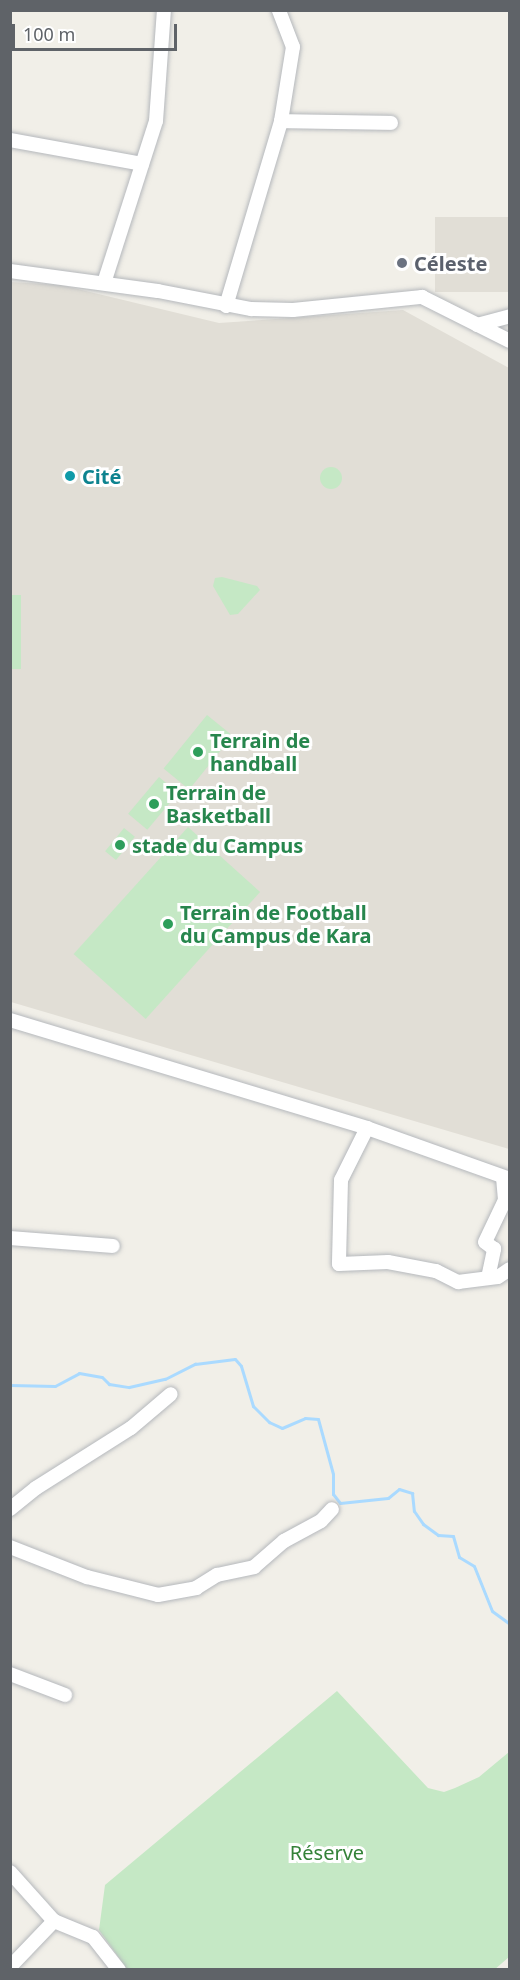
<!DOCTYPE html>
<meta charset="utf-8">
<style>
body{margin:0}
#map{position:relative;width:520px;height:1980px;overflow:hidden;background:#f1efe8;font-family:"Noto Sans",sans-serif}
div>[style]{position:absolute}
[style*='--x']{left:calc(var(--x)*1px);top:calc(var(--y)*1px);width:calc(var(--w)*1px);rotate:calc(var(--a)*1deg)}
.education>*{inset:0;background:#e1ded6;transform-origin:0 0}
.green>*{inset:0;background:#c5e8c5;transform-origin:0 0}
.round{border-radius:50%}
.stream>*{height:3px;margin:-1.5px;padding:0 1.5px;transform-origin:1.5px;border-radius:1.5px;background:#aadaff}
.roads{filter:drop-shadow(0 0 2px #b5b8bc) drop-shadow(0 0 2px #b5b8bc)}
.minor>*{height:14px;margin:-7px;padding:0 7px;transform-origin:7px;border-radius:7px;background:#fff}
.dots>*{width:16px;height:16px;translate:-50% -50%;box-sizing:border-box;border:3px solid #fff;border-radius:50%}
span{translate:-50% -50%;white-space:nowrap;text-align:center;line-height:1.15;-webkit-text-stroke:6px #fff;paint-order:stroke}
.worship-label{font-size:20px;color:#5b616d;font-weight:700}
.left{translate:0 -50%;text-align:left}
.culture-label{font-size:20px;color:#0d838f;font-weight:700}
.leisure-label{font-size:20px;color:#27864d;font-weight:700}
.park-label{font-size:20px;color:#348238}
.frame{position:absolute;inset:0;border:12px solid #5f6368;pointer-events:none}
.scale{position:absolute;left:12px;top:24px;width:165px;height:27px;box-sizing:border-box;border:3px solid #5f6368;border-top:0;padding-left:8px;font-size:18px;line-height:21px;white-space:nowrap;color:#5f6368;-webkit-text-stroke:4px #fff;paint-order:stroke}
</style>
<div id="map">
<div class="education">
<i style="left:435px;top:217px;width:74px;height:75px"></i>
<i style="clip-path:polygon(10px 282px,61px 285px,219px 323px,403px 310px,509px 368px,509px 1149px,11px 1002px)"></i>
</div>
<div class="green">
<i class="round" style="left:320px;top:467px;width:22px;height:22px"></i>
<i style="clip-path:polygon(222px 577px,257px 586px,260px 590px,238px 614px,230px 615px,213px 586px,215px 578px)"></i>
<i style="left:10px;top:595px;width:11px;height:74px"></i>
<i style="left:207px;top:715px;width:33px;height:69px;rotate:39deg"></i>
<i style="left:159px;top:777px;width:25px;height:48px;rotate:40deg"></i>
<i style="left:188px;top:827px;width:97px;height:171px;rotate:42deg"></i>
<i style="left:124px;top:828px;width:14px;height:30px;rotate:39deg"></i>
<i style="clip-path:polygon(337px 1691px,428px 1788px,444px 1792px,455px 1788px,479px 1777px,509px 1752px,509px 1957px,494px 1970px,127px 1969px,99px 1930px,105px 1885px)"></i>
</div>
<div class="stream">
<i style="--x:10;--y:1385;--w:45;--a:1.3"></i>
<i style="--x:55;--y:1386;--w:27;--a:-28"></i>
<i style="--x:79;--y:1373;--w:23;--a:10"></i>
<i style="--x:102;--y:1377;--w:10;--a:45"></i>
<i style="--x:109;--y:1384;--w:20;--a:9"></i>
<i style="--x:129;--y:1387;--w:37;--a:-13"></i>
<i style="--x:165;--y:1379;--w:34;--a:-27"></i>
<i style="--x:195;--y:1364;--w:40;--a:-7.1"></i>
<i style="--x:235;--y:1359;--w:9;--a:49"></i>
<i style="--x:241;--y:1366;--w:42;--a:73.3"></i>
<i style="--x:253;--y:1406;--w:23;--a:45"></i>
<i style="--x:269;--y:1422;--w:14;--a:25"></i>
<i style="--x:282;--y:1428;--w:25;--a:-23"></i>
<i style="--x:305;--y:1418;--w:13;--a:4"></i>
<i style="--x:318;--y:1419;--w:57;--a:74.7"></i>
<i style="--x:333;--y:1474;--w:20;--a:90"></i>
<i style="--x:333;--y:1494;--w:11;--a:52"></i>
<i style="--x:340;--y:1503;--w:48;--a:-5.9"></i>
<i style="--x:388;--y:1498;--w:14;--a:-39"></i>
<i style="--x:399;--y:1489;--w:14;--a:17"></i>
<i style="--x:412;--y:1493;--w:18;--a:84"></i>
<i style="--x:414;--y:1511;--w:16;--a:55"></i>
<i style="--x:423;--y:1524;--w:19;--a:36"></i>
<i style="--x:438;--y:1535;--w:15;--a:4"></i>
<i style="--x:453;--y:1536;--w:22;--a:74"></i>
<i style="--x:459;--y:1557;--w:17;--a:31"></i>
<i style="--x:474;--y:1566;--w:48;--a:68.2"></i>
<i style="--x:492;--y:1611;--w:22;--a:36"></i>
</div>
<div class="roads">
<div class="minor">
<i style="--x:281;--y:121;--w:110;--a:1"></i>
<i style="--x:10;--y:140;--w:134;--a:10.3"></i>
<i style="--x:10;--y:271;--w:149;--a:7.7"></i>
<i style="--x:158;--y:291;--w:95;--a:11"></i>
<i style="--x:251;--y:309;--w:42;--a:1.4"></i>
<i style="--x:293;--y:310;--w:130;--a:-5.8"></i>
<i style="--x:422;--y:297;--w:98;--a:26.6"></i>
<i style="--x:104;--y:283;--w:170;--a:-72.2"></i>
<i style="--x:156;--y:121;--w:111;--a:-85.9"></i>
<i style="--x:226;--y:306;--w:193;--a:-73.4"></i>
<i style="--x:281;--y:121;--w:75;--a:-80.8"></i>
<i style="--x:293;--y:47;--w:40;--a:-111"></i>
<i style="--x:477;--y:325;--w:34;--a:-15"></i>
<i style="--x:10;--y:1020;--w:373;--a:16.8"></i>
<i style="--x:367;--y:1128;--w:152;--a:19.6"></i>
<i style="--x:367;--y:1128;--w:58;--a:116.6"></i>
<i style="--x:341;--y:1180;--w:84;--a:91.4"></i>
<i style="--x:339;--y:1264;--w:49;--a:-2.3"></i>
<i style="--x:388;--y:1262;--w:49;--a:10.6"></i>
<i style="--x:436;--y:1271;--w:25;--a:27"></i>
<i style="--x:458;--y:1282;--w:40;--a:-7.1"></i>
<i style="--x:498;--y:1277;--w:14;--a:-34"></i>
<i style="--x:10;--y:1238;--w:103;--a:4.4"></i>
<i style="--x:488;--y:1278;--w:30;--a:-78"></i>
<i style="--x:494;--y:1249;--w:11;--a:-142"></i>
<i style="--x:485;--y:1242;--w:47;--a:-64.5"></i>
<i style="--x:505;--y:1200;--w:22;--a:-95"></i>
<i style="--x:10;--y:1509;--w:33;--a:-39"></i>
<i style="--x:36;--y:1488;--w:112;--a:-32.3"></i>
<i style="--x:131;--y:1428;--w:52;--a:-40.4"></i>
<i style="--x:10;--y:1547;--w:83;--a:21.3"></i>
<i style="--x:87;--y:1577;--w:73;--a:14.2"></i>
<i style="--x:158;--y:1595;--w:39;--a:-10"></i>
<i style="--x:196;--y:1588;--w:25;--a:-32"></i>
<i style="--x:217;--y:1575;--w:38;--a:-12"></i>
<i style="--x:254;--y:1567;--w:40;--a:-41"></i>
<i style="--x:284;--y:1541;--w:42;--a:-28.4"></i>
<i style="--x:321;--y:1521;--w:16;--a:-47"></i>
<i style="--x:10;--y:1674;--w:59;--a:20.9"></i>
<i style="--x:10;--y:1872;--w:66;--a:48.1"></i>
<i style="--x:54;--y:1921;--w:42;--a:22.3"></i>
<i style="--x:93;--y:1937;--w:42;--a:51.8"></i>
<i style="--x:10;--y:1967;--w:64;--a:-46.3"></i>
</div>
</div>
<div class="dots">
<i style="left:402px;top:263px;background:#6b7280"></i>
<i style="left:70px;top:476px;background:#0f9aa8"></i>
<i style="left:198px;top:752px;background:#2e9e5b"></i>
<i style="left:154px;top:804px;background:#2e9e5b"></i>
<i style="left:120px;top:845px;background:#2e9e5b"></i>
<i style="left:168px;top:924px;background:#2e9e5b"></i>
</div>
<div class="worship-label">
<span class="left" style="left:414px;top:263px">Céleste</span>
</div>
<div class="culture-label">
<span class="left" style="left:82px;top:476px">Cité</span>
</div>
<div class="leisure-label">
<span class="left" style="left:210px;top:752px">Terrain de<br>handball</span>
<span class="left" style="left:166px;top:804px">Terrain de<br>Basketball</span>
<span class="left" style="left:132px;top:845px">stade du Campus</span>
<span class="left" style="left:180px;top:924px">Terrain de Football<br>du Campus de Kara</span>
</div>
<div class="park-label">
<span style="left:327px;top:1852px">Réserve</span>
</div>
<div class="frame"></div>
<div class="scale">100 m</div>
</div>
